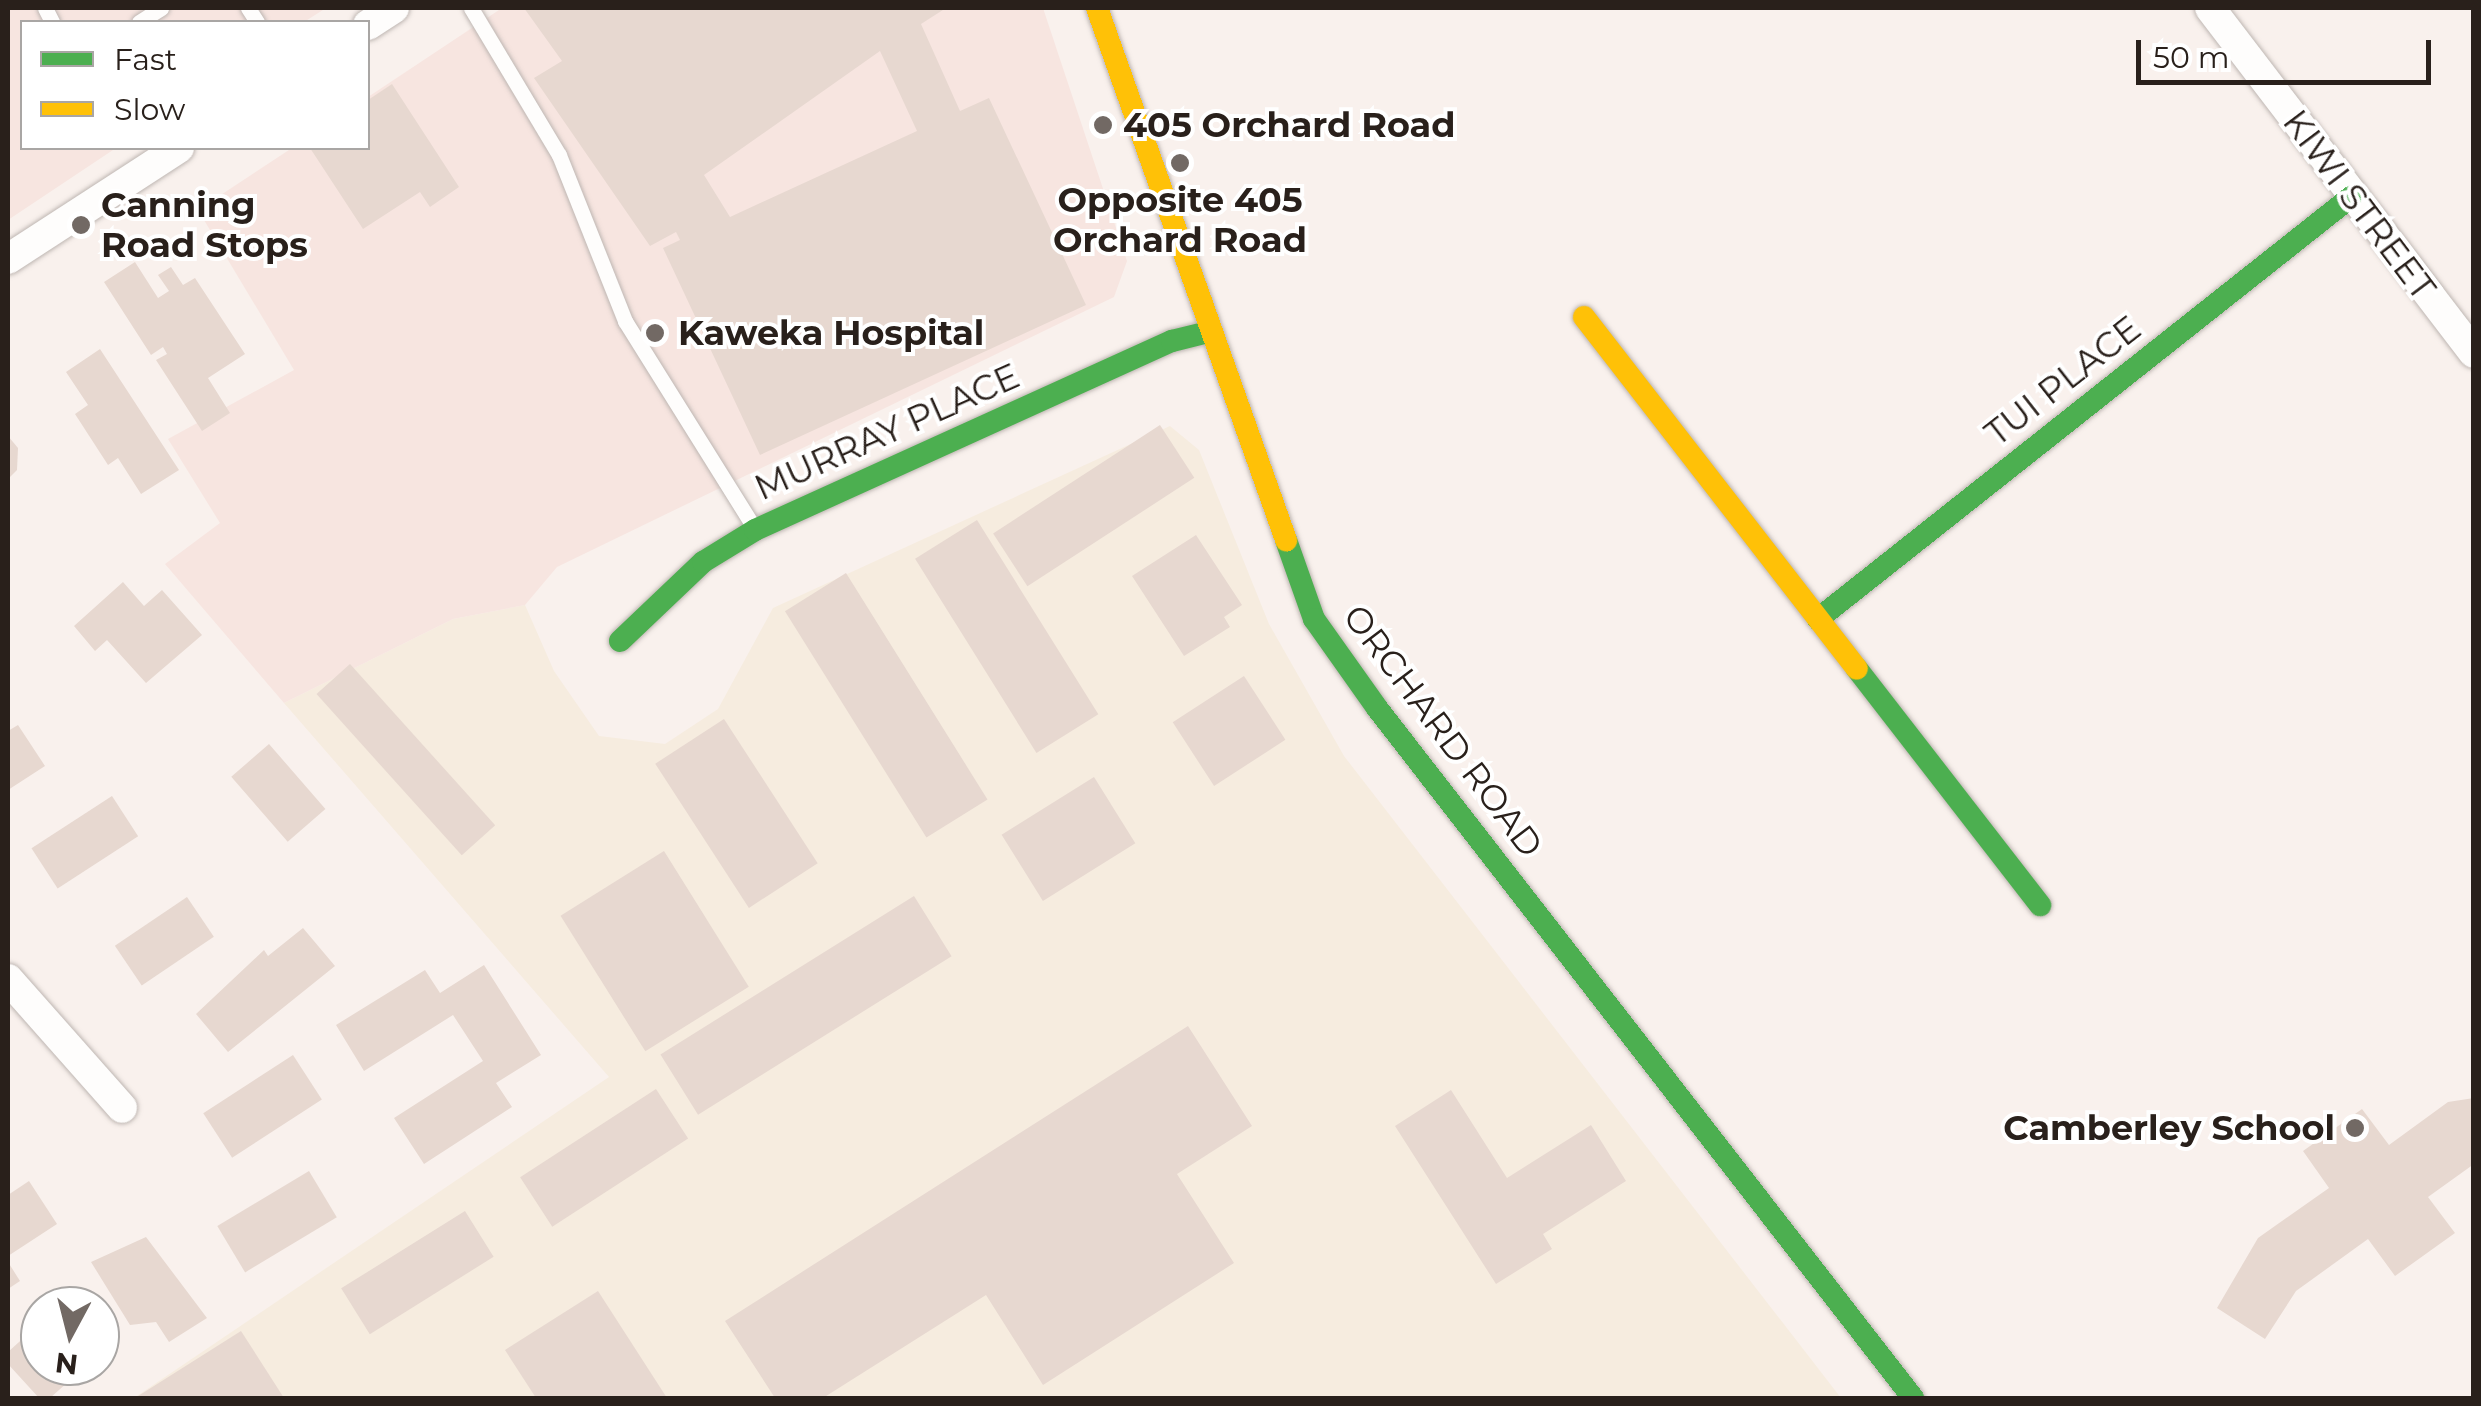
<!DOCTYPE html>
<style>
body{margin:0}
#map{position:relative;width:2481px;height:1406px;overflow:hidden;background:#f9f1ed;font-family:Montserrat,sans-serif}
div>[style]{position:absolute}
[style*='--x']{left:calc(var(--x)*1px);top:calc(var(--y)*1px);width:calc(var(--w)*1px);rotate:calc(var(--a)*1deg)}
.industrial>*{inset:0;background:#f6ecdf}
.medical>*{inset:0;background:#f7e5e0}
.building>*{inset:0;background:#e7d8d0;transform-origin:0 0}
.roads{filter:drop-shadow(0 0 2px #beb6b2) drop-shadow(0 0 2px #beb6b2)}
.lane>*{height:15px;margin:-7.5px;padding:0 7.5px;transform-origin:7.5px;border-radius:7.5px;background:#fefdfc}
.street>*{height:30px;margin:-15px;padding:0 15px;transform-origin:15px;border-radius:15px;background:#fefdfc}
.fast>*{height:22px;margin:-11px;padding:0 11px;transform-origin:11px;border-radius:11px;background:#4caf50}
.slow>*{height:22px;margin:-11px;padding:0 11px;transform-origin:11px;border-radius:11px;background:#ffc107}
.dots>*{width:28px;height:28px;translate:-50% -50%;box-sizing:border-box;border:5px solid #fff;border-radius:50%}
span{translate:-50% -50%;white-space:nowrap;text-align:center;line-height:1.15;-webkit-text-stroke:8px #fff;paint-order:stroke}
.poi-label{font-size:35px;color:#29201b;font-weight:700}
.left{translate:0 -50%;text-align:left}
.right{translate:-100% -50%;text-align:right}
.street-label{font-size:35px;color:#29201b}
.frame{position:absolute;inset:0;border:10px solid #29201b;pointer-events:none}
.legend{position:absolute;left:20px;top:20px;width:350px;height:130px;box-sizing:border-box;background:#fff;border:2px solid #a9a6a4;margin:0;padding:12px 18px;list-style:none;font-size:30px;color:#29201b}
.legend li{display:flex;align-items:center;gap:20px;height:50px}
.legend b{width:50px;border:2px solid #a9a6a4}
.north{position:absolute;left:20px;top:1286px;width:100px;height:100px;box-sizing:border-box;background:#fff;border:2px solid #a9a6a4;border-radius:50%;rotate:187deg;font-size:28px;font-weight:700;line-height:40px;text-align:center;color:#29201b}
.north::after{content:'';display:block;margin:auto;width:35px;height:45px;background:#726964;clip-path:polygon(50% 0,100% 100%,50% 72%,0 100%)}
.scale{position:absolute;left:2136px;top:40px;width:295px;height:45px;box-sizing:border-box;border:5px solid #29201b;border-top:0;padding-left:12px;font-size:30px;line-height:35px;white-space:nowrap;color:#29201b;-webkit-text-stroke:8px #fff;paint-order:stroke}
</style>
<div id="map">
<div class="industrial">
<i style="clip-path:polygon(1170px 426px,1199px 450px,1269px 624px,1344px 756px,1841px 1398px,134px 1398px,609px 1077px,284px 703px,453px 619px,525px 605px,554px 671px,599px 736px,665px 744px,718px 709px,773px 608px)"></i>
</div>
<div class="medical">
<i style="clip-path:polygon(8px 8px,326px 8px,304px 22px,22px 22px,22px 148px,116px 148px,8px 220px)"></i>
<i style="clip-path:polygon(502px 8px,1043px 8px,1127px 261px,1114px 297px,557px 567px,525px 605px,453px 619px,284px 703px,165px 564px,220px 523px,168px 439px,294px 370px,198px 210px,292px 148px,368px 148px,368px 97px)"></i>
</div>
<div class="building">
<i style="clip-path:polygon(evenodd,524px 8px,946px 8px,921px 24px,960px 111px,989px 98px,1086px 305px,760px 455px,663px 248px,680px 240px,676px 232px,650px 246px,534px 78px,562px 61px,524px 8px,880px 51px,917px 131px,730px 217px,704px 175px,880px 51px)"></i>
<i style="clip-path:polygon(392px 84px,459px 187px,430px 207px,420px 192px,363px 229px,310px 148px,368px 148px,368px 100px)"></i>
<i style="clip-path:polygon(135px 262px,158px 298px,169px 291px,158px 275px,171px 267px,183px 285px,195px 278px,245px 354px,208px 378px,230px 413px,202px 431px,156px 360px,167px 354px,163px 347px,151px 355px,104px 282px)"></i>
<i style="clip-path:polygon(100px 349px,179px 470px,141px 494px,118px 458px,108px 465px,75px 414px,88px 405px,66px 372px)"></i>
<i style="left:1160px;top:425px;width:63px;height:199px;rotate:57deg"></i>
<i style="clip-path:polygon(8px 436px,18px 448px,17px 470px,8px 479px)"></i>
<i style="left:977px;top:520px;width:229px;height:73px;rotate:58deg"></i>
<i style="clip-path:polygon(1196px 535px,1242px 605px,1224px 617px,1230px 627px,1184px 656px,1132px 576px)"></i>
<i style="left:846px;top:573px;width:267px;height:72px;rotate:58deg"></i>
<i style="clip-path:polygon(123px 582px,144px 606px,162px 590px,202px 635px,146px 683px,107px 640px,95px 651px,74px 626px)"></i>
<i style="left:350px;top:664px;width:217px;height:45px;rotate:48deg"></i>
<i style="left:1244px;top:676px;width:76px;height:85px;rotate:57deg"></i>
<i style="left:724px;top:719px;width:172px;height:82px;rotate:57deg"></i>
<i style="clip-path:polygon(18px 725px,45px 766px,8px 790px,8px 731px)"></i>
<i style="left:269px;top:744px;width:86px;height:50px;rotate:49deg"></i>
<i style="left:1094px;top:777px;width:78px;height:109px;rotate:58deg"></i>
<i style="left:112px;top:796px;width:48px;height:96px;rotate:57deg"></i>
<i style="left:664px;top:851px;width:160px;height:122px;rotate:58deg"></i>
<i style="left:914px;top:896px;width:71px;height:299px;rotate:58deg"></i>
<i style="left:187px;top:897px;width:48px;height:87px;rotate:56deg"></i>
<i style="clip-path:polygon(303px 928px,335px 966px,228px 1052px,196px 1014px,264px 950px,268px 956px)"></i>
<i style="clip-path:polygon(484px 965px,541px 1055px,496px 1083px,512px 1107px,424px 1164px,394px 1118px,483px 1061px,453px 1015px,364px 1071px,336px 1025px,425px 970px,440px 993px)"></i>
<i style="clip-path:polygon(1188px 1026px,1252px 1126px,1177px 1174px,1234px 1263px,1043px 1385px,986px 1295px,823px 1398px,775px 1398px,725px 1321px)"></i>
<i style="left:293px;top:1055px;width:53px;height:107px;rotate:57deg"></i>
<i style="left:656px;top:1089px;width:59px;height:162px;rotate:57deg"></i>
<i style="clip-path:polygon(1451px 1090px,1507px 1178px,1591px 1125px,1626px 1181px,1543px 1234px,1552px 1249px,1496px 1284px,1395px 1126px)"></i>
<i style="clip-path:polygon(2474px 1098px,2474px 1164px,2428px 1197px,2455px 1233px,2395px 1276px,2368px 1239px,2296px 1291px,2265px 1339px,2217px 1308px,2258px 1238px,2329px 1188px,2303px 1151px,2362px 1109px,2389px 1145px,2448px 1102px)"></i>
<i style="left:309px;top:1171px;width:54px;height:107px;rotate:59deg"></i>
<i style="clip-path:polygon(29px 1181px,57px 1224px,8px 1256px,8px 1195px)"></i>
<i style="left:465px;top:1211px;width:54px;height:146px;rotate:58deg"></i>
<i style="clip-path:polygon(146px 1237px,207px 1318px,169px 1342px,156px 1322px,130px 1325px,91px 1262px)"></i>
<i style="clip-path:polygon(8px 1262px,20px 1281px,8px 1289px)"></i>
<i style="clip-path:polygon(598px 1291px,667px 1398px,536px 1398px,505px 1350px)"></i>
<i style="clip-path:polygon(40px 1323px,40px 1366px,86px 1366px,50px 1398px,39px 1398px,8px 1364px,8px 1352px)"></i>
<i style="clip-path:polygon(241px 1331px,284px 1398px,135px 1398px)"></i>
</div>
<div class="roads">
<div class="lane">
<i style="--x:45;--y:8;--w:16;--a:63"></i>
<i style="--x:248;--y:8;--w:17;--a:57"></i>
<i style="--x:471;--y:8;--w:171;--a:59.1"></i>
<i style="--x:559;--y:155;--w:179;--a:68.3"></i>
<i style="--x:625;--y:321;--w:245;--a:58"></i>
<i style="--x:139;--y:22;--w:26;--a:-32"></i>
</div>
<div class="street">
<i style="--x:2210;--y:8;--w:434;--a:52.6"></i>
<i style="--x:368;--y:25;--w:31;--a:-33"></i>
<i style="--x:8;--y:259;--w:204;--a:-33"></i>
<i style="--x:8;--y:979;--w:172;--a:48.5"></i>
</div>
<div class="fast">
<i style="--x:1286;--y:540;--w:84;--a:70.5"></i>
<i style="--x:1314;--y:619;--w:109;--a:54.7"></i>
<i style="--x:1377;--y:708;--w:874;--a:52.16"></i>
<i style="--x:1818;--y:619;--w:680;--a:-38.37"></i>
<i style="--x:620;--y:641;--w:115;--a:-43.6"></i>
<i style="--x:703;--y:562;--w:61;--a:-31.6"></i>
<i style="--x:755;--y:530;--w:458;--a:-24.4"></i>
<i style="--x:1172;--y:341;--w:38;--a:-14"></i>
<i style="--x:1857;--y:669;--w:299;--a:52.2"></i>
</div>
<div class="slow">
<i style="--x:1097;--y:8;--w:565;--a:70.44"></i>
<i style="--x:1584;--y:317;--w:445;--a:52.2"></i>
</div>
</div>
<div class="dots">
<i style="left:1103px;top:125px;background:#726964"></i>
<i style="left:1180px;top:163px;background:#726964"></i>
<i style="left:81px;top:225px;background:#726964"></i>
<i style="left:655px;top:333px;background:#726964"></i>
<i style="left:2355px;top:1128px;background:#726964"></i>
</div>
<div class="poi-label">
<span class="left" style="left:1123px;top:125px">405 Orchard Road</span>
<span style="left:1180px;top:220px">Opposite 405<br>Orchard Road</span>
<span class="left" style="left:101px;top:225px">Canning<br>Road Stops</span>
<span class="left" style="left:678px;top:333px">Kaweka Hospital</span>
<span class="right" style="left:2335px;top:1128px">Camberley School</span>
</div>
<div class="street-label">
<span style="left:2359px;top:205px;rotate:53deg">KIWI STREET</span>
<span style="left:2063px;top:381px;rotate:-38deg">TUI PLACE</span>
<span style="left:887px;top:432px;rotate:-24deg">MURRAY PLACE</span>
<span style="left:1443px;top:731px;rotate:53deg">ORCHARD ROAD</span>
</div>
<div class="frame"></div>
<ul class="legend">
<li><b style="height:12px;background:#4caf50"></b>Fast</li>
<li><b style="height:12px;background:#ffc107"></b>Slow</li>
</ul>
<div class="north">N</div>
<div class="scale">50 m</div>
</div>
